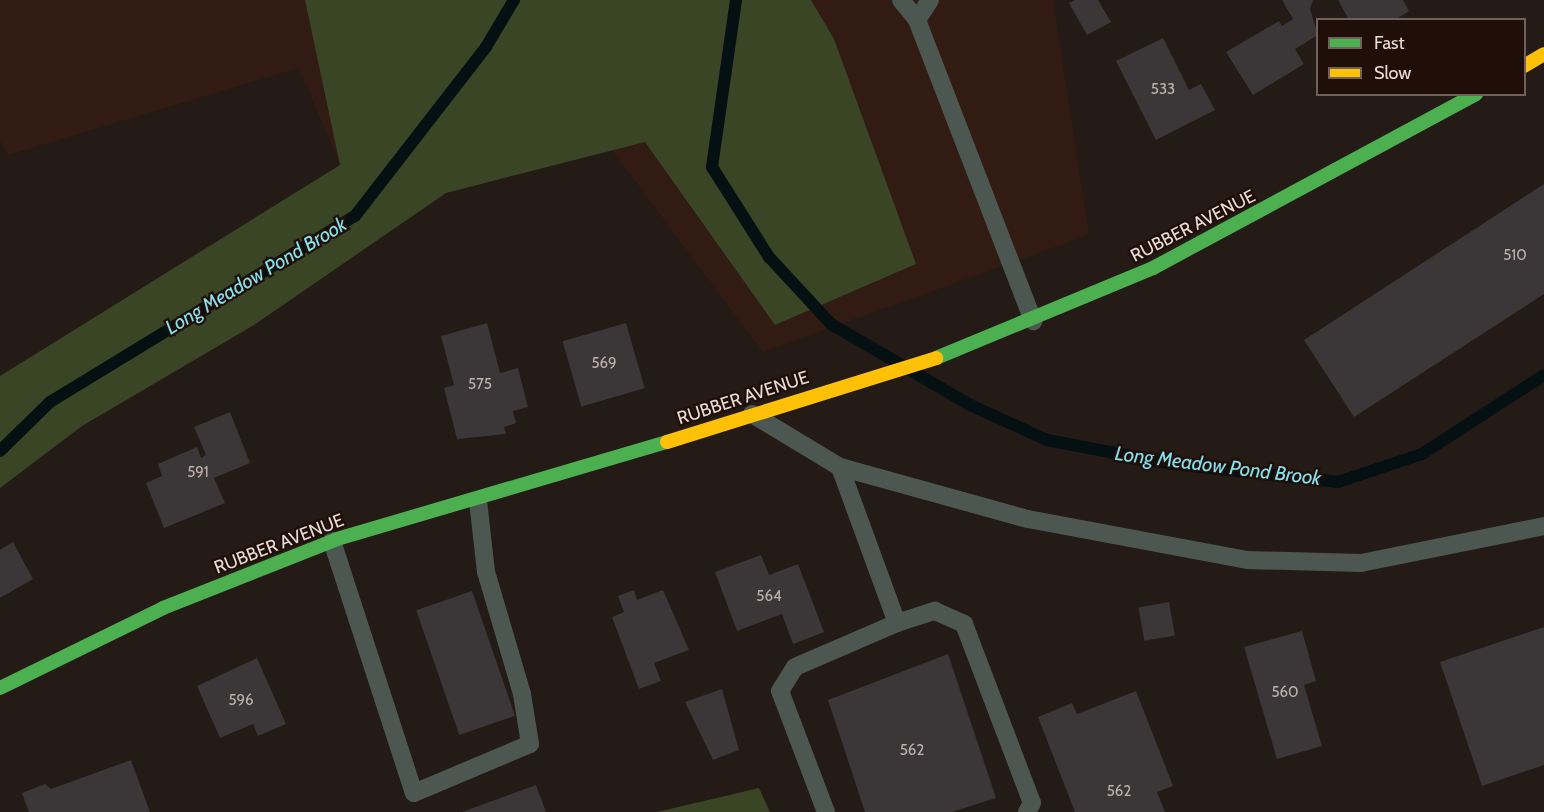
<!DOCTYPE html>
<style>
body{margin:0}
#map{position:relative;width:1544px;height:812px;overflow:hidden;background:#241a16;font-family:Cabin,sans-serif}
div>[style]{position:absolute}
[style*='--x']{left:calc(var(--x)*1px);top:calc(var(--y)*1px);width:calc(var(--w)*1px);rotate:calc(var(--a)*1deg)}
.built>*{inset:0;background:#311b12}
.forest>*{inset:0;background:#394525}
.stream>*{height:12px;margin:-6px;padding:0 6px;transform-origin:6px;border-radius:6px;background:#041011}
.building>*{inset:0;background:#3b3637;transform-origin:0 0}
.lane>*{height:18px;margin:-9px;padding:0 9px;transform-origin:9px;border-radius:9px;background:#4d5752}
.fast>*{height:14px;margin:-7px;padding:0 7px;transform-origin:7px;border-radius:7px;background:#4caf50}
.slow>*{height:14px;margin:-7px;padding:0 7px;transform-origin:7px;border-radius:7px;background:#ffc107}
span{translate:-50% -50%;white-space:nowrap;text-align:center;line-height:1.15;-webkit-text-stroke:4.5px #200f08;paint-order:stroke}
.number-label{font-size:15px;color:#beb2af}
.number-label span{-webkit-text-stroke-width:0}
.street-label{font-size:18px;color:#e9dcd7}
.water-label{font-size:20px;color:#84e1f0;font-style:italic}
.legend{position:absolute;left:1316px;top:18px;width:210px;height:78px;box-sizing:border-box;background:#200f08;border:2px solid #70615b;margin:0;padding:8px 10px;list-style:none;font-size:18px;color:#e9dcd7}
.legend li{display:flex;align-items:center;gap:12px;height:30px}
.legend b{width:30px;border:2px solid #70615b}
</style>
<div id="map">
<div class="built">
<i style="clip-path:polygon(0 0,1053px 0,1089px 235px,763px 352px,534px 46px,340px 165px,299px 68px,8px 155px,0 141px)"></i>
</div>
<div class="forest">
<i style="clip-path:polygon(305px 0,811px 0,834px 39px,916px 264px,775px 325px,645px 142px,446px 193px,254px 325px,82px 426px,0 488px,0 376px,340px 165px)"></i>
<i style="clip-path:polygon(759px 788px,770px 812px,657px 812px)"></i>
</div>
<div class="stream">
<i style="--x:736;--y:0;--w:169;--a:98.2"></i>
<i style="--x:712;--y:167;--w:107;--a:57.7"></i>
<i style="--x:769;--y:257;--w:91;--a:47.2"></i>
<i style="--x:831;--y:324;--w:161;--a:30.2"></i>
<i style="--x:970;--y:405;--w:85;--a:24.4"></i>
<i style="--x:1047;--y:440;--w:128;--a:10.8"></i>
<i style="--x:1173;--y:464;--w:166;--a:6.2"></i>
<i style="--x:1338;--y:482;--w:89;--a:-18.4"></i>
<i style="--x:1422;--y:454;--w:145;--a:-32.9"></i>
<i style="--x:0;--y:451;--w:70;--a:-44.4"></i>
<i style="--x:50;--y:402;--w:357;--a:-31.4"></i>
<i style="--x:355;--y:216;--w:214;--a:-52.2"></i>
<i style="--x:486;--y:47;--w:55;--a:-59.2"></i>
</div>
<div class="building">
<i style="clip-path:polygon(1075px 0,1098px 0,1111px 22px,1087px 35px,1069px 3px)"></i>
<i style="clip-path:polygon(1282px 0,1313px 0,1310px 9px,1318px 35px,1295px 49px,1304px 64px,1253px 95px,1226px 52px,1279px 21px,1282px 26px,1293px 19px)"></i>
<i style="clip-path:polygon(1338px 0,1403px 0,1409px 11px,1395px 20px,1349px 20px)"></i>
<i style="clip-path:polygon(1163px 38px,1189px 90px,1201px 84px,1215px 110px,1156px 140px,1116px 61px)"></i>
<i style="clip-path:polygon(1544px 184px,1544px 294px,1354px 417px,1304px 340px)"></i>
<i style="clip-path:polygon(487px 323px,500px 373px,518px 368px,528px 407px,513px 411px,516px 423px,504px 427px,506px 434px,457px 439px,444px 388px,454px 385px,441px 336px)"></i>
<i style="left:626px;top:323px;width:68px;height:66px;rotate:74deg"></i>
<i style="clip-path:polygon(230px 412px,250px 463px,214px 478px,225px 503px,164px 528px,146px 483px,162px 476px,158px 464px,197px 447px,201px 458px,206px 455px,194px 427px)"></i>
<i style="clip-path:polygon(13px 542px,33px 579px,0 598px,0 550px)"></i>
<i style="clip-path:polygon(761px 555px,769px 575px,798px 564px,824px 632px,793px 644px,782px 614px,737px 631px,715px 572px)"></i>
<i style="clip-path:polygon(634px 590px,637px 600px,663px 590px,689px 650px,654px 663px,661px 681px,639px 689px,612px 617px,624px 612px,618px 596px)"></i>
<i style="left:472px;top:591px;width:132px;height:59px;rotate:71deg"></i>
<i style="left:1169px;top:602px;width:34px;height:31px;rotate:80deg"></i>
<i style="clip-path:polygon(1544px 627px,1544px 765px,1482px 786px,1440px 662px)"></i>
<i style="clip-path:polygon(1302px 631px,1316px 681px,1304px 685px,1322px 746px,1277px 759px,1244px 647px)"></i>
<i style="clip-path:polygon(948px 654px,996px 798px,952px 812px,865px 812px,828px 700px)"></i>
<i style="clip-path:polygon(257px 658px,286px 724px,258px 736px,253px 724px,220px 738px,197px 686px)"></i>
<i style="clip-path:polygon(722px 689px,739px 750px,713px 760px,685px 702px)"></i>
<i style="clip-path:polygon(1136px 691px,1173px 786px,1157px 792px,1165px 812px,1075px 812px,1038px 717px,1072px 703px,1077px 714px)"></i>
<i style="clip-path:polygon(131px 760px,150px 812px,29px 812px,22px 793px,45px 784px,51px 789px)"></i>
<i style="clip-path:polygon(536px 785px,546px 812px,462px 812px)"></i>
</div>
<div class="lane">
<i style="--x:901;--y:0;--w:26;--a:51"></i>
<i style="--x:930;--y:0;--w:24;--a:123"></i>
<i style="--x:917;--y:20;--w:323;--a:68.9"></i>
<i style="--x:752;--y:414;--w:103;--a:31.1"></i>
<i style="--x:840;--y:467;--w:195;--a:15.5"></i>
<i style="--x:1028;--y:519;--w:223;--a:10.6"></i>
<i style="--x:1247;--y:560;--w:114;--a:1.5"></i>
<i style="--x:1361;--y:563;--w:187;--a:-11.4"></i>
<i style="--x:332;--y:541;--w:265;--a:72"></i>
<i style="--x:414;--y:793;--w:126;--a:-22.9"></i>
<i style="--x:530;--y:744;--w:51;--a:-99.1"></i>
<i style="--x:522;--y:694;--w:127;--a:-106.4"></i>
<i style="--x:486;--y:572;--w:71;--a:-96.4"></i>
<i style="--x:897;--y:623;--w:40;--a:-18"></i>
<i style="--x:935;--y:611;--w:32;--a:24"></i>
<i style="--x:964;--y:624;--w:191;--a:69.2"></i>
<i style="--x:1032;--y:803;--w:10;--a:119"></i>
<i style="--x:826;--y:812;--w:129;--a:-110.8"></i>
<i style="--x:780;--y:691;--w:28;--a:-58"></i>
<i style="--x:795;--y:667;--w:111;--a:-23.3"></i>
<i style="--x:897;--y:623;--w:166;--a:-110.1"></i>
</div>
<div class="fast">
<i style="--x:936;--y:358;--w:235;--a:-22.5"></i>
<i style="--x:1153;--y:268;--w:367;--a:-28.3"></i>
<i style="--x:0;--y:688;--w:182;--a:-26.1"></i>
<i style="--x:163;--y:608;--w:187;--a:-21.6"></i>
<i style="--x:337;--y:539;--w:344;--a:-16.4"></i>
</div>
<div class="slow">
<i style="--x:1524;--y:66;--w:23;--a:-31"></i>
<i style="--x:667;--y:442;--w:282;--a:-17.3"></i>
</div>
<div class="number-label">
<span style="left:1163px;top:90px">533</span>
<span style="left:1515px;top:256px">510</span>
<span style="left:604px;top:364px">569</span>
<span style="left:480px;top:385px">575</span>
<span style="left:198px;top:473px">591</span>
<span style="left:769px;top:597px">564</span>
<span style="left:1285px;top:693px">560</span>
<span style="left:241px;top:701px">596</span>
<span style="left:912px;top:751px">562</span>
<span style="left:1119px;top:792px">562</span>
</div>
<div class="street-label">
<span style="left:1193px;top:226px;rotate:-27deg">RUBBER AVENUE</span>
<span style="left:743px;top:398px;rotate:-18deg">RUBBER AVENUE</span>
<span style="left:279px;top:544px;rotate:-21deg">RUBBER AVENUE</span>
</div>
<div class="water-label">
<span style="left:256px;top:276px;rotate:-31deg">Long Meadow Pond Brook</span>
<span style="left:1218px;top:466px;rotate:7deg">Long Meadow Pond Brook</span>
</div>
<ul class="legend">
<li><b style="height:8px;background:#4caf50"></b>Fast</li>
<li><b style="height:8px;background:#ffc107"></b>Slow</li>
</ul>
</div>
